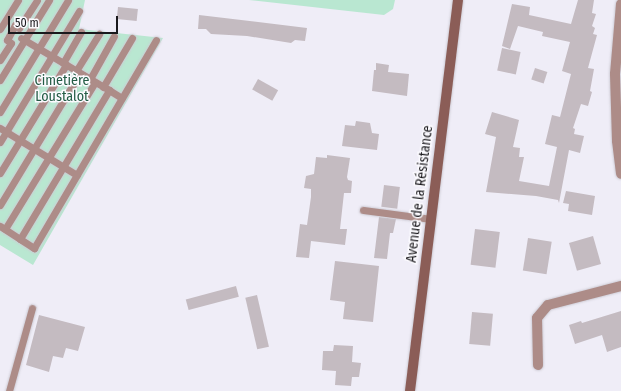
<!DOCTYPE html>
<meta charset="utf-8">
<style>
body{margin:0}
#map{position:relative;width:621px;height:391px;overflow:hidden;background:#efedf7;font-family:"Fira Sans Condensed",sans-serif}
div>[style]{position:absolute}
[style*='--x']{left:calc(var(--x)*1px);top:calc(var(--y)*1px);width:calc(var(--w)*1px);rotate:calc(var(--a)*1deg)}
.green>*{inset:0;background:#b9e7d1}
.building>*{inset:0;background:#c4bbc1;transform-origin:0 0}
.roads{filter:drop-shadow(0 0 1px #cdcbd4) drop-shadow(0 0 1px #cdcbd4)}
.service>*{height:7px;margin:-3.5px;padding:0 3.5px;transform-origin:3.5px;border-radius:3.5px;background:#ad8c88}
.minor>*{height:10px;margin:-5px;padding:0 5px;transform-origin:5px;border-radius:5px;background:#ad8c88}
.secondary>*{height:10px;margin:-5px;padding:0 5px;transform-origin:5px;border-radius:5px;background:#8b5d57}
span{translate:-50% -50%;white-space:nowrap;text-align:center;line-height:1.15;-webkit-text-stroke:3px #fcfbff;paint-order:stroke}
.park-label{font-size:14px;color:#245d46}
.street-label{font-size:14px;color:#1a191d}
.scale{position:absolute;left:8px;top:16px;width:110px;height:18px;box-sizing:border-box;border:2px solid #1a191d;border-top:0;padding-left:5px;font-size:12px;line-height:14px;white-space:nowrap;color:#1a191d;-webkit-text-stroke:3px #fcfbff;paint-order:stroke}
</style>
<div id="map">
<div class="green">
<i style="clip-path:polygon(0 0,85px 0,79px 29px,163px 38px,33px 265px,0 245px)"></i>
<i style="clip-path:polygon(249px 0,395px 0,393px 9px,384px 15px)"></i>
</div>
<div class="building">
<i style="clip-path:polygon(578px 0,594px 0,592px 13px,596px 14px,592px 26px,595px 28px,593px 34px,597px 35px,588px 68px,594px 69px,590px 91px,592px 92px,588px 106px,581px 104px,573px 128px,575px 129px,574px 134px,584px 136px,580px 153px,569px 150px,559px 203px,558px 200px,536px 196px,486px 192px,496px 137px,485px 134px,492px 112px,519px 120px,513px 147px,520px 148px,519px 157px,524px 157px,519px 181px,549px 186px,557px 147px,545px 144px,552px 115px,560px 117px,571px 74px,562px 71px,570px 42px,542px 36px,543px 32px,518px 26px,510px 49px,502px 46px,512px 4px,530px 7px,529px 15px,571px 24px)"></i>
<i style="left:118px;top:7px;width:20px;height:12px;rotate:6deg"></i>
<i style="clip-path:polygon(199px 15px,307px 28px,305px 41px,295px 40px,291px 43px,247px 36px,211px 34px,206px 29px,198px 29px)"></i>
<i style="left:502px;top:48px;width:19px;height:23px;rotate:12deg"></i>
<i style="clip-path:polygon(376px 63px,389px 65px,388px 72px,409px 74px,407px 96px,372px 91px,374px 70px,376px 70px)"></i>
<i style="left:535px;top:68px;width:13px;height:12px;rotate:18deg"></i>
<i style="left:258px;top:79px;width:23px;height:12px;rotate:29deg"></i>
<i style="clip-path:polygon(356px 121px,370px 123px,372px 133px,379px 134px,377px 150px,342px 146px,345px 125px,355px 126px)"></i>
<i style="clip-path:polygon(327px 155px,350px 158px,347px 177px,348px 180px,352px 181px,351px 193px,344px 193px,340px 229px,347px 229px,345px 245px,311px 241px,309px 258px,296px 257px,300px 224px,307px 225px,311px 197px,311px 189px,304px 188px,306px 176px,314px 174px,316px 157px,327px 158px)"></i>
<i style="left:384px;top:185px;width:16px;height:22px;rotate:7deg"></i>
<i style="clip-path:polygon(566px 191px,595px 196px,592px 215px,568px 211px,569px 204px,563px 203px)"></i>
<i style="clip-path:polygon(379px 217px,396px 219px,393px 233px,390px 233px,387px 259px,374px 258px)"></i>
<i style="left:475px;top:229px;width:25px;height:36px;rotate:7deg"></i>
<i style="left:593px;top:236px;width:29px;height:25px;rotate:74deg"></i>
<i style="left:528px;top:238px;width:24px;height:33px;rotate:9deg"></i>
<i style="clip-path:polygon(335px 261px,379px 266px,373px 322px,343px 319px,345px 302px,330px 300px)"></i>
<i style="left:236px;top:286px;width:11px;height:52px;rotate:75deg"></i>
<i style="left:257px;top:295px;width:53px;height:12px;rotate:77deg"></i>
<i style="clip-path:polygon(621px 311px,621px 347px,607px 352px,602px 335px,575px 344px,569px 325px,581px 321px,582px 323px)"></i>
<i style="left:472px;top:312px;width:21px;height:32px;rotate:5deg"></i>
<i style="clip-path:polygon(39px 315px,85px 327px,78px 351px,66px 348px,63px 358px,53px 356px,49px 372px,26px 365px)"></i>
<i style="clip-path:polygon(334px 345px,353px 346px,352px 362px,361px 363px,359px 377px,352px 377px,351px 386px,335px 385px,336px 371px,322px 370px,323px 351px,333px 351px)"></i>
</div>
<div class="roads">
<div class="service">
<i style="--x:0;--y:29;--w:34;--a:-58"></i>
<i style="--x:0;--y:60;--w:20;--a:-57"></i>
<i style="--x:11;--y:43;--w:5;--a:-143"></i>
<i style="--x:7;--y:40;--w:17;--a:-62"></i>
<i style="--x:15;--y:25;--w:5;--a:37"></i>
<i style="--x:19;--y:28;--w:33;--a:-57"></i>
<i style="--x:63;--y:63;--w:36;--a:-60"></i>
<i style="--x:76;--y:71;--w:44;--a:-58.1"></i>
<i style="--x:90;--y:79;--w:49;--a:-60.8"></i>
<i style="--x:0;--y:80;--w:94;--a:-58.5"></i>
<i style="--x:103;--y:87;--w:57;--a:-59.4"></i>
<i style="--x:109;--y:90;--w:15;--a:32"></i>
<i style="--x:0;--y:112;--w:131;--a:-58.7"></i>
<i style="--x:0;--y:128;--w:90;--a:31.4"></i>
<i style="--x:0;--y:142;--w:153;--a:-58.9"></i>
<i style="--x:0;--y:173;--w:127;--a:-58.6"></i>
<i style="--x:0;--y:205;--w:154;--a:-58.8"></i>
<i style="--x:363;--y:210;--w:69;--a:7.5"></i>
<i style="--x:0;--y:226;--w:24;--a:33"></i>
<i style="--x:20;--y:239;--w:174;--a:-59.1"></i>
<i style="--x:109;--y:90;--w:102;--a:-149.4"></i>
<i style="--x:5;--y:229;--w:172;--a:-58.5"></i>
<i style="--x:20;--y:239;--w:17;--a:33"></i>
<i style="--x:34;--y:248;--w:241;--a:-59.6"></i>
<i style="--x:9;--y:391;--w:86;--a:-74.5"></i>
</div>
<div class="minor">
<i style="--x:621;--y:4;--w:70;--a:94.9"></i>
<i style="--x:615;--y:74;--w:67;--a:88.3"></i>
<i style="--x:617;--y:141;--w:33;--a:83"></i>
<i style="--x:538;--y:365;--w:47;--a:-91.2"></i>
<i style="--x:537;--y:318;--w:17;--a:-50"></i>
<i style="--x:548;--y:305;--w:75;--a:-14.6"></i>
</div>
<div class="secondary">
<i style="--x:410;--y:391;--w:394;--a:-83"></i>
</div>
</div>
<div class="park-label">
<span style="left:62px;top:89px">Cimetière<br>Loustalot</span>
</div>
<div class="street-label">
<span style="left:420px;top:194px;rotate:-83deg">Avenue de la Résistance</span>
</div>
<div class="scale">50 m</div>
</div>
